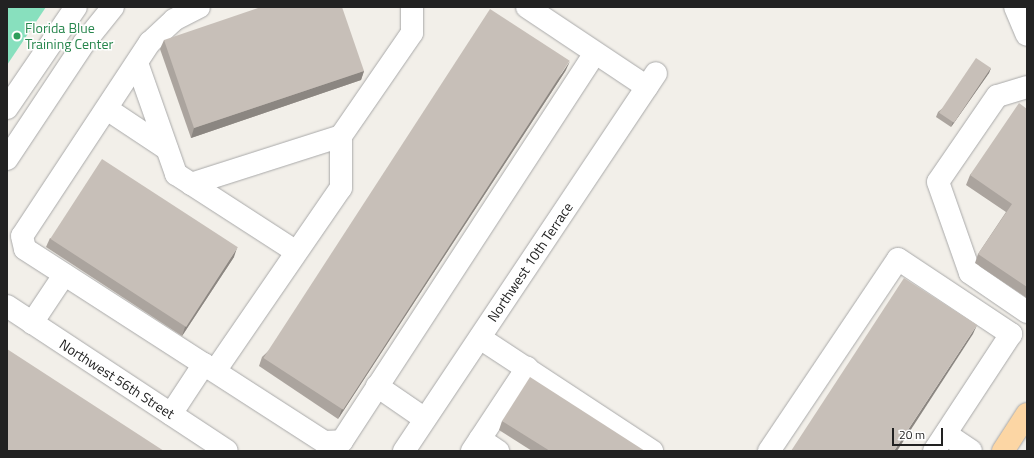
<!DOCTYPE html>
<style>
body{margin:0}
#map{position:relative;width:1034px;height:458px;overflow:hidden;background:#f2efe9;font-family:"Titillium Web",sans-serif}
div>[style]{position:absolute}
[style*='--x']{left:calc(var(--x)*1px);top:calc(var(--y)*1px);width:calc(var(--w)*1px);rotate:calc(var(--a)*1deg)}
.pitch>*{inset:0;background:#88e0be}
.roads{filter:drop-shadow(0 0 1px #a9a9a9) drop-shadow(0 0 1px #a9a9a9)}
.minor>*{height:22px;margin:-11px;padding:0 11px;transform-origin:11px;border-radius:11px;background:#fff}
.major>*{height:22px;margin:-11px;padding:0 11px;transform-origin:11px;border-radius:11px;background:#fcd6a4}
.wall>*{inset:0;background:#aba49e}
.shaded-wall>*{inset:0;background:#8b8681}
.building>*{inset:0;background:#c7bfb8;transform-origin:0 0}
.dots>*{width:11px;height:11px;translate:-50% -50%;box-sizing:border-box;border:2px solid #fff;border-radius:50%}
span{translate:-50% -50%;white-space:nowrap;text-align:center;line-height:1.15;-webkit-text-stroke:3px #fff;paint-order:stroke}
.leisure-label{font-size:14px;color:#27864d}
.left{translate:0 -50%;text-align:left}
.street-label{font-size:14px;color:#222}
.frame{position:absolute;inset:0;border:8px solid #222;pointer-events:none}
.scale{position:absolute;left:892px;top:428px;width:51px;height:18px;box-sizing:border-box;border:2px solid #222;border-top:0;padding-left:5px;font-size:12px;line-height:14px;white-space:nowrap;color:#222;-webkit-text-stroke:3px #fff;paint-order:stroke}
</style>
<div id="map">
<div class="pitch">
<i style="clip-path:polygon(7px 7px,46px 7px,7px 65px)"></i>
</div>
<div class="roads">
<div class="minor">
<i style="--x:199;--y:7;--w:28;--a:153"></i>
<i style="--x:174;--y:20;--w:33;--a:137"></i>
<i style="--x:150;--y:42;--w:232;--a:123.4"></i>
<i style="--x:22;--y:236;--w:13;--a:77"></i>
<i style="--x:25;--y:249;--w:357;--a:32.8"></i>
<i style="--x:325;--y:442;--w:17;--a:-3"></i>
<i style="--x:342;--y:441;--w:463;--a:-56.9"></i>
<i style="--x:527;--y:7;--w:144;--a:33.7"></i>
<i style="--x:1015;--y:7;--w:30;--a:67"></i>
<i style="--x:137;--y:63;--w:118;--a:70.6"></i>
<i style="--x:176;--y:174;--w:142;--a:32.9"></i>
<i style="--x:1027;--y:87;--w:31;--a:163"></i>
<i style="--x:997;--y:96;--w:104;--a:124.5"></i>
<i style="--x:938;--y:182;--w:96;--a:70.6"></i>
<i style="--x:970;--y:273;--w:69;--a:34.4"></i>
<i style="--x:7;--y:108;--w:122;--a:-55.7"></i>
<i style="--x:107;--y:109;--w:72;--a:33.7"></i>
<i style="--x:7;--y:159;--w:139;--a:-56.4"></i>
<i style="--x:84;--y:43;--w:46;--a:-51.1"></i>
<i style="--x:191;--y:184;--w:157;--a:-17.7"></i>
<i style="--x:7;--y:306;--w:263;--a:33.4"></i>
<i style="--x:32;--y:323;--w:58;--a:-56.3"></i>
<i style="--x:480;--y:338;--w:206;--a:33.3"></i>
<i style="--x:215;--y:371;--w:222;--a:-55.5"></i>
<i style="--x:341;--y:188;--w:52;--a:-90"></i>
<i style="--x:341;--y:136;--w:125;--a:-55.4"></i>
<i style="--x:412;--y:33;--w:26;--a:-90"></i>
<i style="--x:377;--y:386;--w:58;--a:34.5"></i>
<i style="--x:171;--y:414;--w:60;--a:-56.6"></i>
<i style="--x:946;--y:434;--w:30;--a:34"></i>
<i style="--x:480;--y:439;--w:22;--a:34"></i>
<i style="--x:404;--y:451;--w:454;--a:-56.3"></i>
<i style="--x:472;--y:451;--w:100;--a:-56.5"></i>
<i style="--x:769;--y:451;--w:231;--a:-56.1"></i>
<i style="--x:898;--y:259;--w:136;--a:33.6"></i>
<i style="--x:1011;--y:334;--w:140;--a:123.3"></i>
</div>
<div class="major">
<i style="--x:1003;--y:451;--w:44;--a:-57"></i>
</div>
</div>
<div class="wall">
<i style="clip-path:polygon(164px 40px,364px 71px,361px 80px,191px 138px,160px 49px)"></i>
<i style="clip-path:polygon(991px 68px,989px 73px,951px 127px,936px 117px,938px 112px)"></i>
<i style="clip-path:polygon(566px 70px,338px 419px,259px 366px,262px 357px)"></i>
<i style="clip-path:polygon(1027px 109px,1027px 298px,975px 263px,978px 254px,1006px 212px,966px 185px,970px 175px)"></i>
<i style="clip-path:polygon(50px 238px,234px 257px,182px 336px,46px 247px)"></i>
<i style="clip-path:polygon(502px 421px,645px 451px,532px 451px,499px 430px)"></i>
</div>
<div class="shaded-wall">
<i style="clip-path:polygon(570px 61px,566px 70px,338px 419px,342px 409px)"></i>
<i style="clip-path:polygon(991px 68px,989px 73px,951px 127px,953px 122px)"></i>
<i style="clip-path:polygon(364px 71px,361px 80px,191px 138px,194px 128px)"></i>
<i style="clip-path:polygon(237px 248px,234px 257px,182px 336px,185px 327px)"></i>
<i style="clip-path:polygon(977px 325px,973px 334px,897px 451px,894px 451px)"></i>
</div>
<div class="building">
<i style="clip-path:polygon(261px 7px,342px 7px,364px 71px,194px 128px,164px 40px)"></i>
<i style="left:490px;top:9px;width:95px;height:416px;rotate:33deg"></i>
<i style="left:976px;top:58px;width:18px;height:66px;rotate:34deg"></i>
<i style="clip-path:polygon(1019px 103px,1027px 109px,1027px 287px,978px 254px,1012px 204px,970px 175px)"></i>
<i style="left:102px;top:159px;width:162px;height:95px;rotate:33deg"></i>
<i style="clip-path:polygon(904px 278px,977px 325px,894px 451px,791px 451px)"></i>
<i style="clip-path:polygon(7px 349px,164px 451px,7px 451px)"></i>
<i style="clip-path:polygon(530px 377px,645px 451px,550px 451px,502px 421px)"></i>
</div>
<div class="dots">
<i style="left:17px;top:36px;background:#2e9e5b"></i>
</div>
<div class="leisure-label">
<span class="left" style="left:25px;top:36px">Florida Blue<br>Training Center</span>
</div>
<div class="street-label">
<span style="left:530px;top:262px;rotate:-56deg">Northwest 10th Terrace</span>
<span style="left:117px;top:379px;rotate:33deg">Northwest 56th Street</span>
</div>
<div class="frame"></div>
<div class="scale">20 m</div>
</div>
